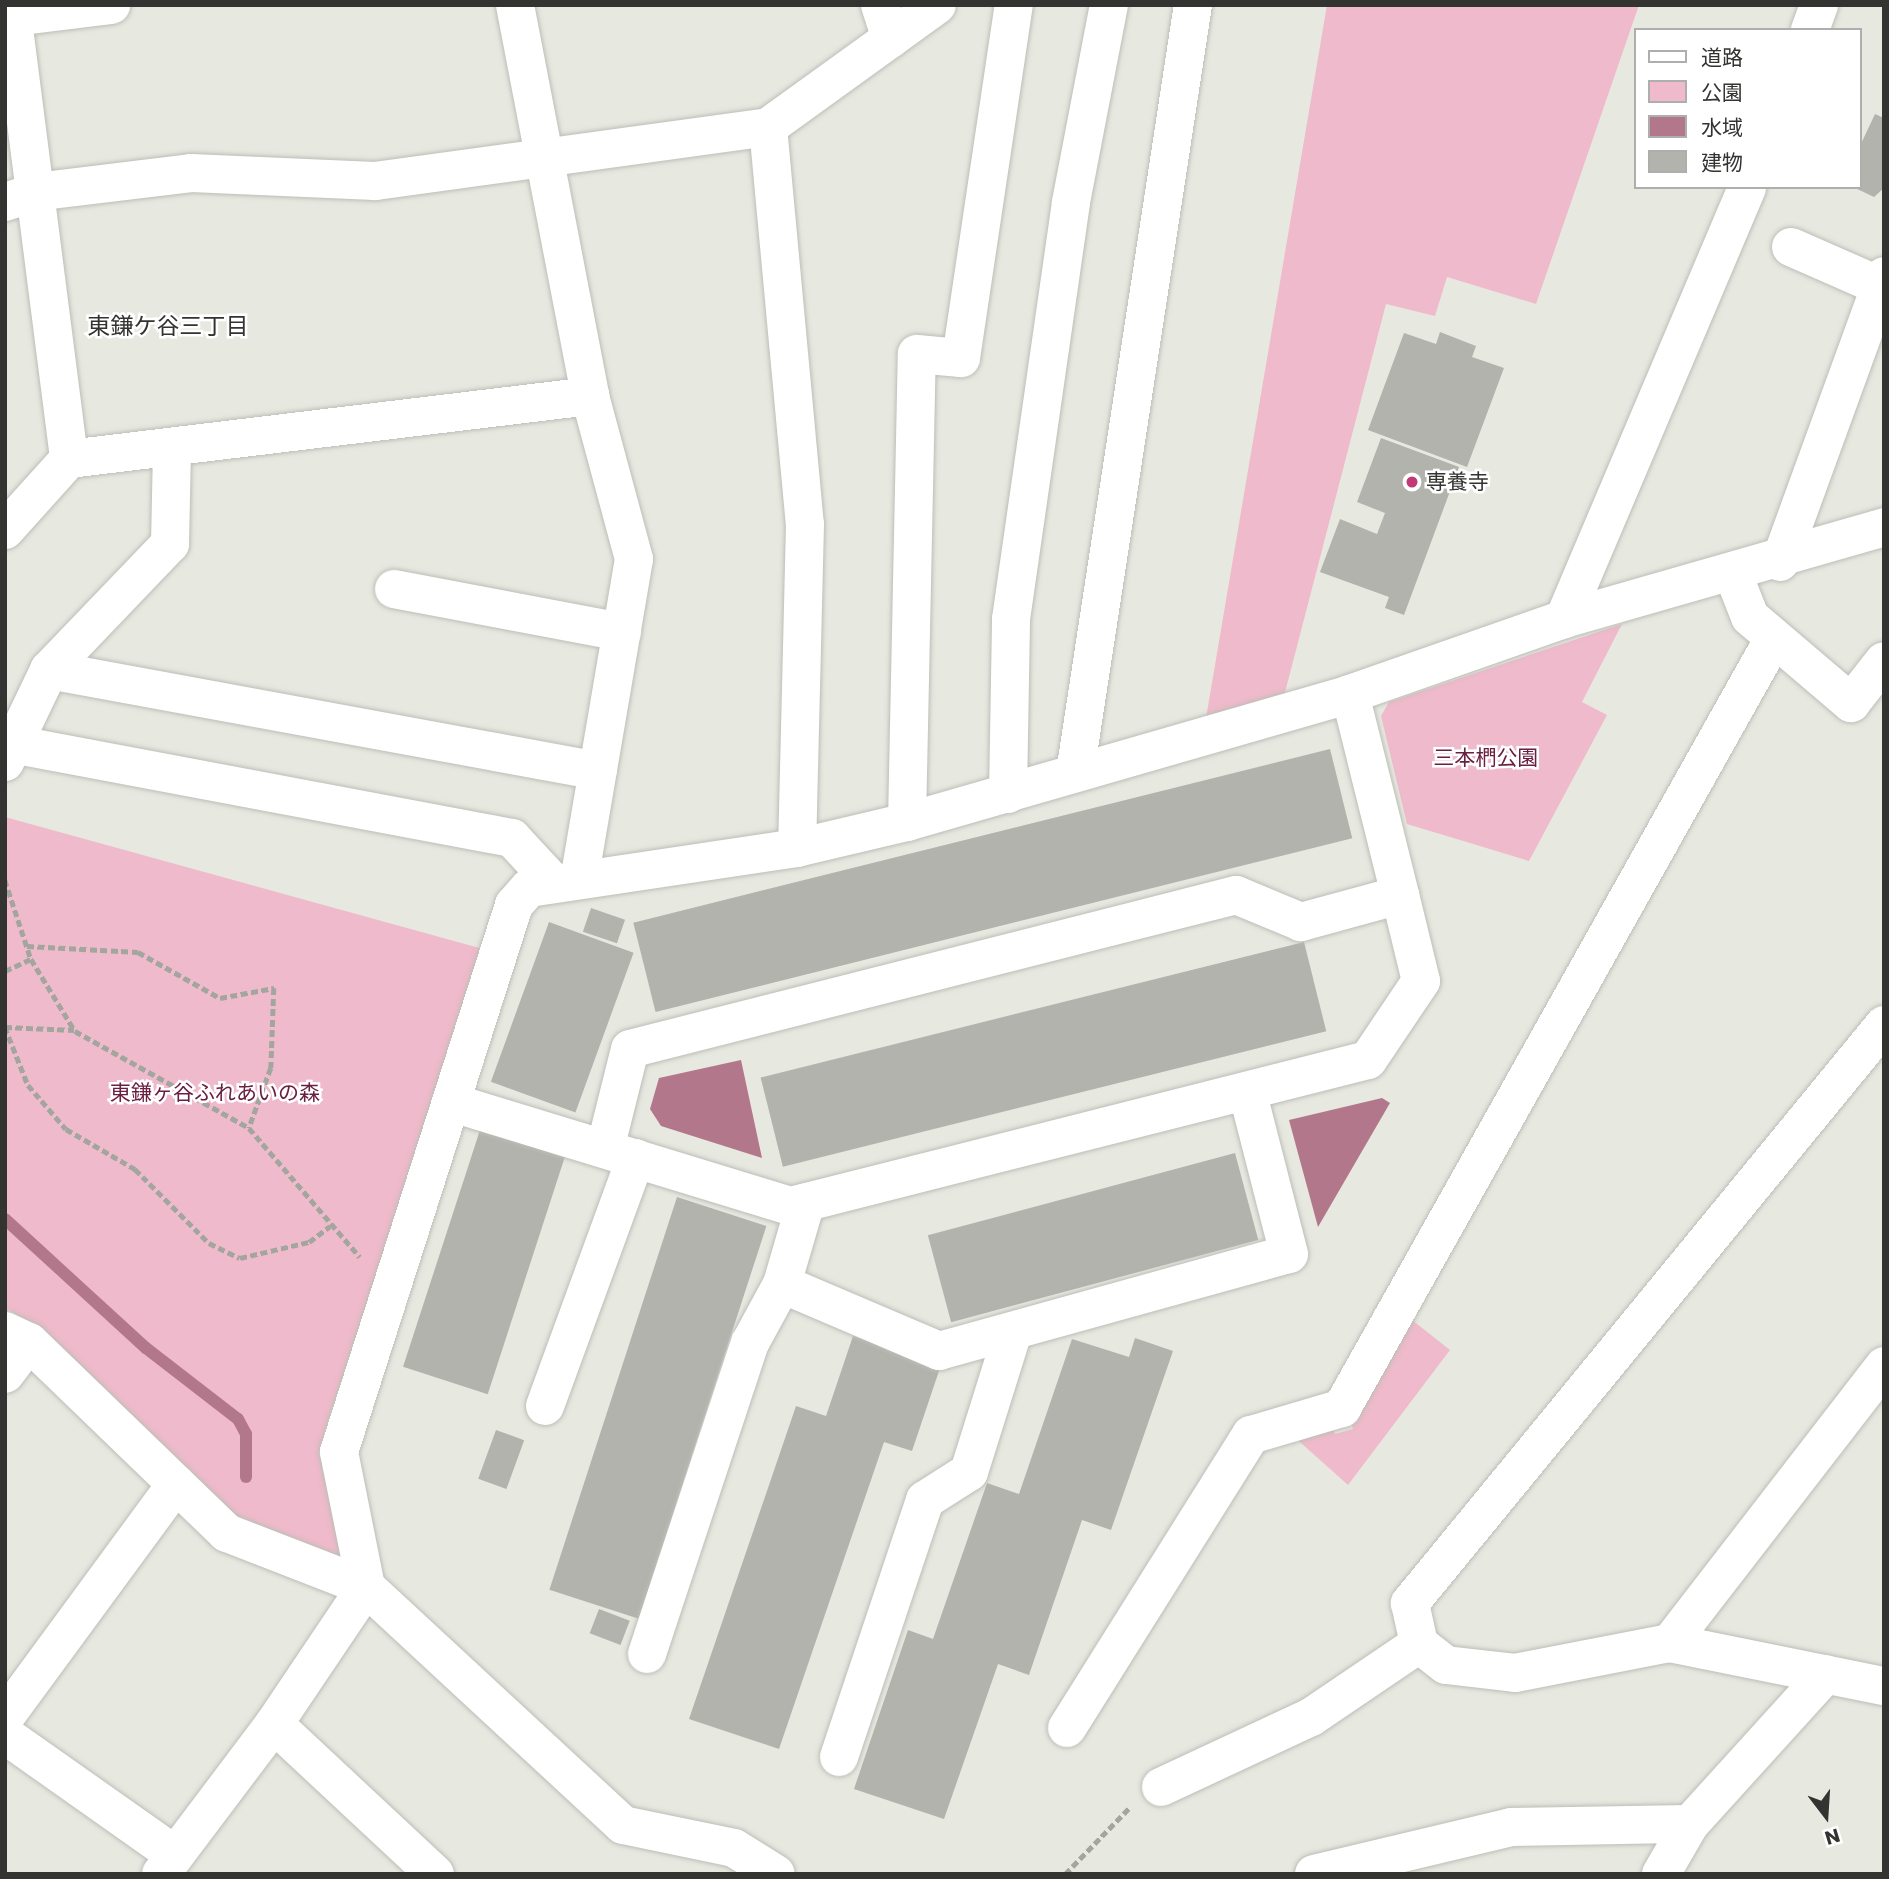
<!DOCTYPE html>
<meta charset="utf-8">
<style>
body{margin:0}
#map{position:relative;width:1889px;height:1879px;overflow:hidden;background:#e7e9e1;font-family:Poppins,"Noto Sans JP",sans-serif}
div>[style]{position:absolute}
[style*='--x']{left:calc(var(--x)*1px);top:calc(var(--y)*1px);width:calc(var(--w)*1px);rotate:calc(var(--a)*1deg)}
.green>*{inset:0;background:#efbacb}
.water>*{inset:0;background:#b3778c}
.stream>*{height:12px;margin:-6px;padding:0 6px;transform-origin:6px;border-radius:6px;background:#b3778c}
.building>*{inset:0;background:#b1b3ac;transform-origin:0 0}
.path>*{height:4.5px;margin-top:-2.25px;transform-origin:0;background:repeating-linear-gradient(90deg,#a3a59f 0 7px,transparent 0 10.5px)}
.roads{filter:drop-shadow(0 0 2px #bcbeb7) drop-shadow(0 0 2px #bcbeb7)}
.minor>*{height:38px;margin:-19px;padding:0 19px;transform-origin:19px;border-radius:19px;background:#fff}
.dots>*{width:19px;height:19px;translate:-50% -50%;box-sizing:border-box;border:4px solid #fff;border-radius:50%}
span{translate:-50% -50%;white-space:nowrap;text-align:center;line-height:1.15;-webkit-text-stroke:5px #fff;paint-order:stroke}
.poi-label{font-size:21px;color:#333431}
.left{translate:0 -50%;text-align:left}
.park-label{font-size:21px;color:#6a2041}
.neighbourhood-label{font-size:23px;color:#333431}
.frame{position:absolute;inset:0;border:7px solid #333431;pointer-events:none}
.legend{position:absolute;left:1634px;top:28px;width:228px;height:161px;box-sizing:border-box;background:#fff;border:2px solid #adaead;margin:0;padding:9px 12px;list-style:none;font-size:21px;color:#333431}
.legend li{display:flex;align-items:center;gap:14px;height:35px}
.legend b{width:35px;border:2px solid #adaead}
.north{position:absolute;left:1791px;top:1781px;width:70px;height:70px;-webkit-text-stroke:5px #fff;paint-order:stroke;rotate:163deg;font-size:19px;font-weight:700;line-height:28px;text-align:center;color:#333431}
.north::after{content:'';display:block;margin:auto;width:24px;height:32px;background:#333431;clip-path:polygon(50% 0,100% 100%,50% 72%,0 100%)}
</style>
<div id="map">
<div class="green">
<i style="clip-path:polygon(1327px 5px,1639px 5px,1536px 304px,1447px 277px,1435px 316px,1386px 304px,1283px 700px,1205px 724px)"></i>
<i style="clip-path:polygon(1622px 624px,1582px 702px,1607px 715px,1529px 861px,1407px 824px,1381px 716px,1389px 702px)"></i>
<i style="clip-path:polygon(5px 817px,483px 949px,324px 1434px,322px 1468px,348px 1559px,344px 1565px,235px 1519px,40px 1328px,5px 1308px)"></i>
<i style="clip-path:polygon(1407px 1316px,1450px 1350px,1348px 1485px,1292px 1435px,1331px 1423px,1335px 1434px,1353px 1429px,1349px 1417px)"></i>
</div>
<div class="water">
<i style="clip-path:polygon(741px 1060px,762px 1158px,661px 1126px,650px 1109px,659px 1078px)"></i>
<i style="clip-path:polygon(1382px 1098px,1390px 1103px,1318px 1227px,1289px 1120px)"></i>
</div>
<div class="stream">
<i style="--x:5;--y:1219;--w:191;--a:42.5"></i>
<i style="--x:146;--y:1348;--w:116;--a:37.7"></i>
<i style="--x:238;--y:1419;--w:17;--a:62"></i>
<i style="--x:246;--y:1434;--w:43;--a:90"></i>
</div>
<div class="building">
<i style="clip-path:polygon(1875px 114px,1884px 118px,1884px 188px,1874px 197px,1853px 187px,1859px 187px,1859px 148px)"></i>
<i style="clip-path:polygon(1440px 332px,1476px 346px,1472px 357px,1504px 368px,1467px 467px,1368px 430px,1404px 333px,1436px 344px)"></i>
<i style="clip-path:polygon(1381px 438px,1459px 467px,1404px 615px,1385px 608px,1389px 597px,1320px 572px,1340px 519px,1377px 534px,1385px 513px,1357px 502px)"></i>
<i style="left:1330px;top:749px;width:92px;height:718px;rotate:76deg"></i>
<i style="left:591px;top:908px;width:36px;height:25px;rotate:19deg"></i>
<i style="left:549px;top:922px;width:90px;height:170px;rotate:20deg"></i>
<i style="left:1304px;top:942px;width:92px;height:560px;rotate:76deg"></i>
<i style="left:480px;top:1130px;width:89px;height:249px;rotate:18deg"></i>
<i style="left:1235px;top:1153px;width:90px;height:318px;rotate:75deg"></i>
<i style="left:677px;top:1197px;width:94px;height:413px;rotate:18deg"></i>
<i style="clip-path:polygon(853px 1336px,941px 1365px,912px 1451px,884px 1442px,779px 1749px,689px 1719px,796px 1406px,826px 1416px)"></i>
<i style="clip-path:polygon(1135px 1338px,1173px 1351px,1111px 1530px,1082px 1520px,1029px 1675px,998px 1664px,944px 1819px,854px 1789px,908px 1630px,933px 1639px,987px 1483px,1019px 1494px,1072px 1339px,1129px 1357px)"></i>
<i style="left:496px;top:1430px;width:30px;height:52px;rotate:20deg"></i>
<i style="left:599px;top:1609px;width:33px;height:26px;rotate:21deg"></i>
</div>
<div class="path">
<i style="--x:5;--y:880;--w:83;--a:71.8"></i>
<i style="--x:31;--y:959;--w:84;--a:58.6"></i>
<i style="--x:75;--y:1031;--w:199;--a:29.1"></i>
<i style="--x:249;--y:1128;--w:170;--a:49.3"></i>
<i style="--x:27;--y:946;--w:111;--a:3.1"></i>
<i style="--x:138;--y:952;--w:94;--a:29.3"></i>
<i style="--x:220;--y:998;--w:55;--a:-10.5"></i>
<i style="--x:274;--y:988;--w:80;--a:92.1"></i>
<i style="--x:271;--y:1068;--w:64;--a:110.1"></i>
<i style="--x:5;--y:971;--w:29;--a:-25"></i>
<i style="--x:5;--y:1027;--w:62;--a:68.4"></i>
<i style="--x:28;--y:1085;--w:58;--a:49.2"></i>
<i style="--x:66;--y:1129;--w:80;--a:30.1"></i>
<i style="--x:135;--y:1169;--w:105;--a:45"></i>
<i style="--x:209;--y:1243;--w:34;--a:26"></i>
<i style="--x:240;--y:1258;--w:71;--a:-13.1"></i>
<i style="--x:309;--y:1242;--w:26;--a:-37"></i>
<i style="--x:5;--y:1027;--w:69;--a:2.5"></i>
<i style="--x:1065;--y:1874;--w:93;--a:-45.9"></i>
</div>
<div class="roads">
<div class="minor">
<i style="--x:11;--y:5;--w:458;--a:82.7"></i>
<i style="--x:515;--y:5;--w:398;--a:79.1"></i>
<i style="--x:590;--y:396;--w:169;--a:74.9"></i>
<i style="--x:634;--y:559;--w:322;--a:99.7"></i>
<i style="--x:880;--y:5;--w:35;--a:72"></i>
<i style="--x:13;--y:17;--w:99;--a:-7"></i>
<i style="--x:1810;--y:30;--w:27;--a:-70"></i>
<i style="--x:768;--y:127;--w:399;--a:84.7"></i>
<i style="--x:805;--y:524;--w:324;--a:91.4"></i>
<i style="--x:5;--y:202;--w:32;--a:-18"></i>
<i style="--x:35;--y:192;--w:157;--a:-6.9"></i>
<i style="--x:191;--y:173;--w:184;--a:2.5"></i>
<i style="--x:375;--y:181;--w:397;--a:-7.8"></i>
<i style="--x:768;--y:127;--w:208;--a:-35.8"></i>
<i style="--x:1791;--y:247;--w:97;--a:23.7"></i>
<i style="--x:5;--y:530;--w:96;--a:-48"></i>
<i style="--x:69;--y:459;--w:525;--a:-6.89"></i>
<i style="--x:1780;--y:562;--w:304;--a:-70"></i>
<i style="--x:1733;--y:574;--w:46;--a:68.4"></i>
<i style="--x:1750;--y:617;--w:133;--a:40.4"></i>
<i style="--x:1851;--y:703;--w:53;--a:-51.8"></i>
<i style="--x:394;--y:589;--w:232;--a:10.7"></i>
<i style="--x:1564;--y:619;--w:469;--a:-67"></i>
<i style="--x:49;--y:670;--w:558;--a:10.42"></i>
<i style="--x:1350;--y:694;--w:207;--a:76"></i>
<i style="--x:12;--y:744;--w:509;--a:10.65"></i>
<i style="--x:512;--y:838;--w:59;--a:47.1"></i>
<i style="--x:5;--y:762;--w:102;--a:-64.4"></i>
<i style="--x:49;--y:670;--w:175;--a:-46.2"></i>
<i style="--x:170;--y:544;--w:94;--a:-88.8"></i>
<i style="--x:1075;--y:773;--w:777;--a:-81.27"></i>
<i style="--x:1008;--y:794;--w:175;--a:-89"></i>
<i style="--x:1011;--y:619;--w:421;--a:-81.8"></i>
<i style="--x:1071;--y:202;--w:201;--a:-79.1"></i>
<i style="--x:907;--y:822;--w:468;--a:-88.8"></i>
<i style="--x:917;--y:354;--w:44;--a:5.2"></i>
<i style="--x:961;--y:358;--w:357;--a:-81.5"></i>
<i style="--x:1884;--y:1025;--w:748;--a:129.35"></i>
<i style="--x:1410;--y:1603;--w:42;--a:77.6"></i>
<i style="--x:1419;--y:1644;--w:34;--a:38"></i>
<i style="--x:1446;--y:1665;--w:69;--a:6.6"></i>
<i style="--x:1515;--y:1673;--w:158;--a:-11"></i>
<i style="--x:1670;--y:1643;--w:218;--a:11.4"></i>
<i style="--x:463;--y:1106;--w:343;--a:17"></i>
<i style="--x:791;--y:1206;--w:595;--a:-14.2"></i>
<i style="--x:1368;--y:1060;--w:95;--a:-56.1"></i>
<i style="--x:1421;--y:981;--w:89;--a:-103.7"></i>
<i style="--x:1400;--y:895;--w:103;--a:164.7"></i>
<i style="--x:1301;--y:922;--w:70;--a:-157.4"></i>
<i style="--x:1236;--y:895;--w:625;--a:165.74"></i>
<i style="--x:630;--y:1049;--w:103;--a:104"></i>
<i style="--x:782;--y:1284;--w:171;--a:23.1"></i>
<i style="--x:939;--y:1351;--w:363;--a:-15.5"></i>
<i style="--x:1289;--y:1254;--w:168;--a:-104.4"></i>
<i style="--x:5;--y:1331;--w:26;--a:25"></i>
<i style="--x:29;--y:1342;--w:275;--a:44"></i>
<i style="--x:227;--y:1533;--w:149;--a:21.2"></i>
<i style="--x:366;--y:1587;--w:350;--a:42.8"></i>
<i style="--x:623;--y:1825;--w:113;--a:11.7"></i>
<i style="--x:734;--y:1848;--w:49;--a:31.8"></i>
<i style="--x:5;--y:1374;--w:40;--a:-53"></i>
<i style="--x:545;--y:1406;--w:264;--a:-69.9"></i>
<i style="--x:1670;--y:1643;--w:350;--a:-52.3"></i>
<i style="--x:647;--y:1654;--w:328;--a:-71.7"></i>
<i style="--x:750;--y:1343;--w:67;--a:-61.5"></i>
<i style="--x:782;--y:1284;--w:85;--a:-73.7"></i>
<i style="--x:5;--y:1717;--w:289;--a:-53.7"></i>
<i style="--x:274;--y:1724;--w:220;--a:43"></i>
<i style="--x:1067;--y:1728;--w:346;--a:-57.9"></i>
<i style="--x:1251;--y:1435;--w:95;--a:-16.5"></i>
<i style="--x:1342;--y:1408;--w:881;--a:-60.7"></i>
<i style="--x:5;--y:1735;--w:208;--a:35.2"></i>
<i style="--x:839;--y:1757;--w:271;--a:-71.5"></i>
<i style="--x:925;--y:1500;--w:52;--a:-32.5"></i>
<i style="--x:969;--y:1472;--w:147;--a:-72.6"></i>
<i style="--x:1161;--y:1787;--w:166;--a:-25"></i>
<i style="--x:1311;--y:1717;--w:130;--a:-34.1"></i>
<i style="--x:161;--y:1874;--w:188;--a:-53"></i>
<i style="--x:274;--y:1724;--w:165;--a:-56.1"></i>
<i style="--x:366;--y:1587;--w:138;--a:-101.3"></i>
<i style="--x:339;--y:1452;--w:574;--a:-72.26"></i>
<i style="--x:514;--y:905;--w:23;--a:-49"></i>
<i style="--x:529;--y:888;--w:271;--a:-8.5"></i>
<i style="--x:797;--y:848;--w:113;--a:-13.3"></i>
<i style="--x:907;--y:822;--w:461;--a:-16.1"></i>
<i style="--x:1350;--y:694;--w:227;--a:-19.3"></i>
<i style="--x:1564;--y:619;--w:333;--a:-16"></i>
<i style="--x:1314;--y:1874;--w:203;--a:-13.4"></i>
<i style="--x:1511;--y:1827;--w:179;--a:-1"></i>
<i style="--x:1661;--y:1874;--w:58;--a:-59.9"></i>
<i style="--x:1690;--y:1824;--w:202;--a:-47.8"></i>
</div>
</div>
<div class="dots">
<i style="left:1412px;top:482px;background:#c13976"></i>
</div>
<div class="poi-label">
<span class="left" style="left:1426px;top:482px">専養寺</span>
</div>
<div class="park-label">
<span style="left:1486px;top:758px">三本椚公園</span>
<span style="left:215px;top:1093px">東鎌ヶ谷ふれあいの森</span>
</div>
<div class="neighbourhood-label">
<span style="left:168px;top:326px">東鎌ケ谷三丁目</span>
</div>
<div class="frame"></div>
<ul class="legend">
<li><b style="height:9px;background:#fff"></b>道路</li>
<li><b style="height:19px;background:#efbacb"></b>公園</li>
<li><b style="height:19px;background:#b3778c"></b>水域</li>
<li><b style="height:19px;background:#b1b3ac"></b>建物</li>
</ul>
<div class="north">N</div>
</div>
